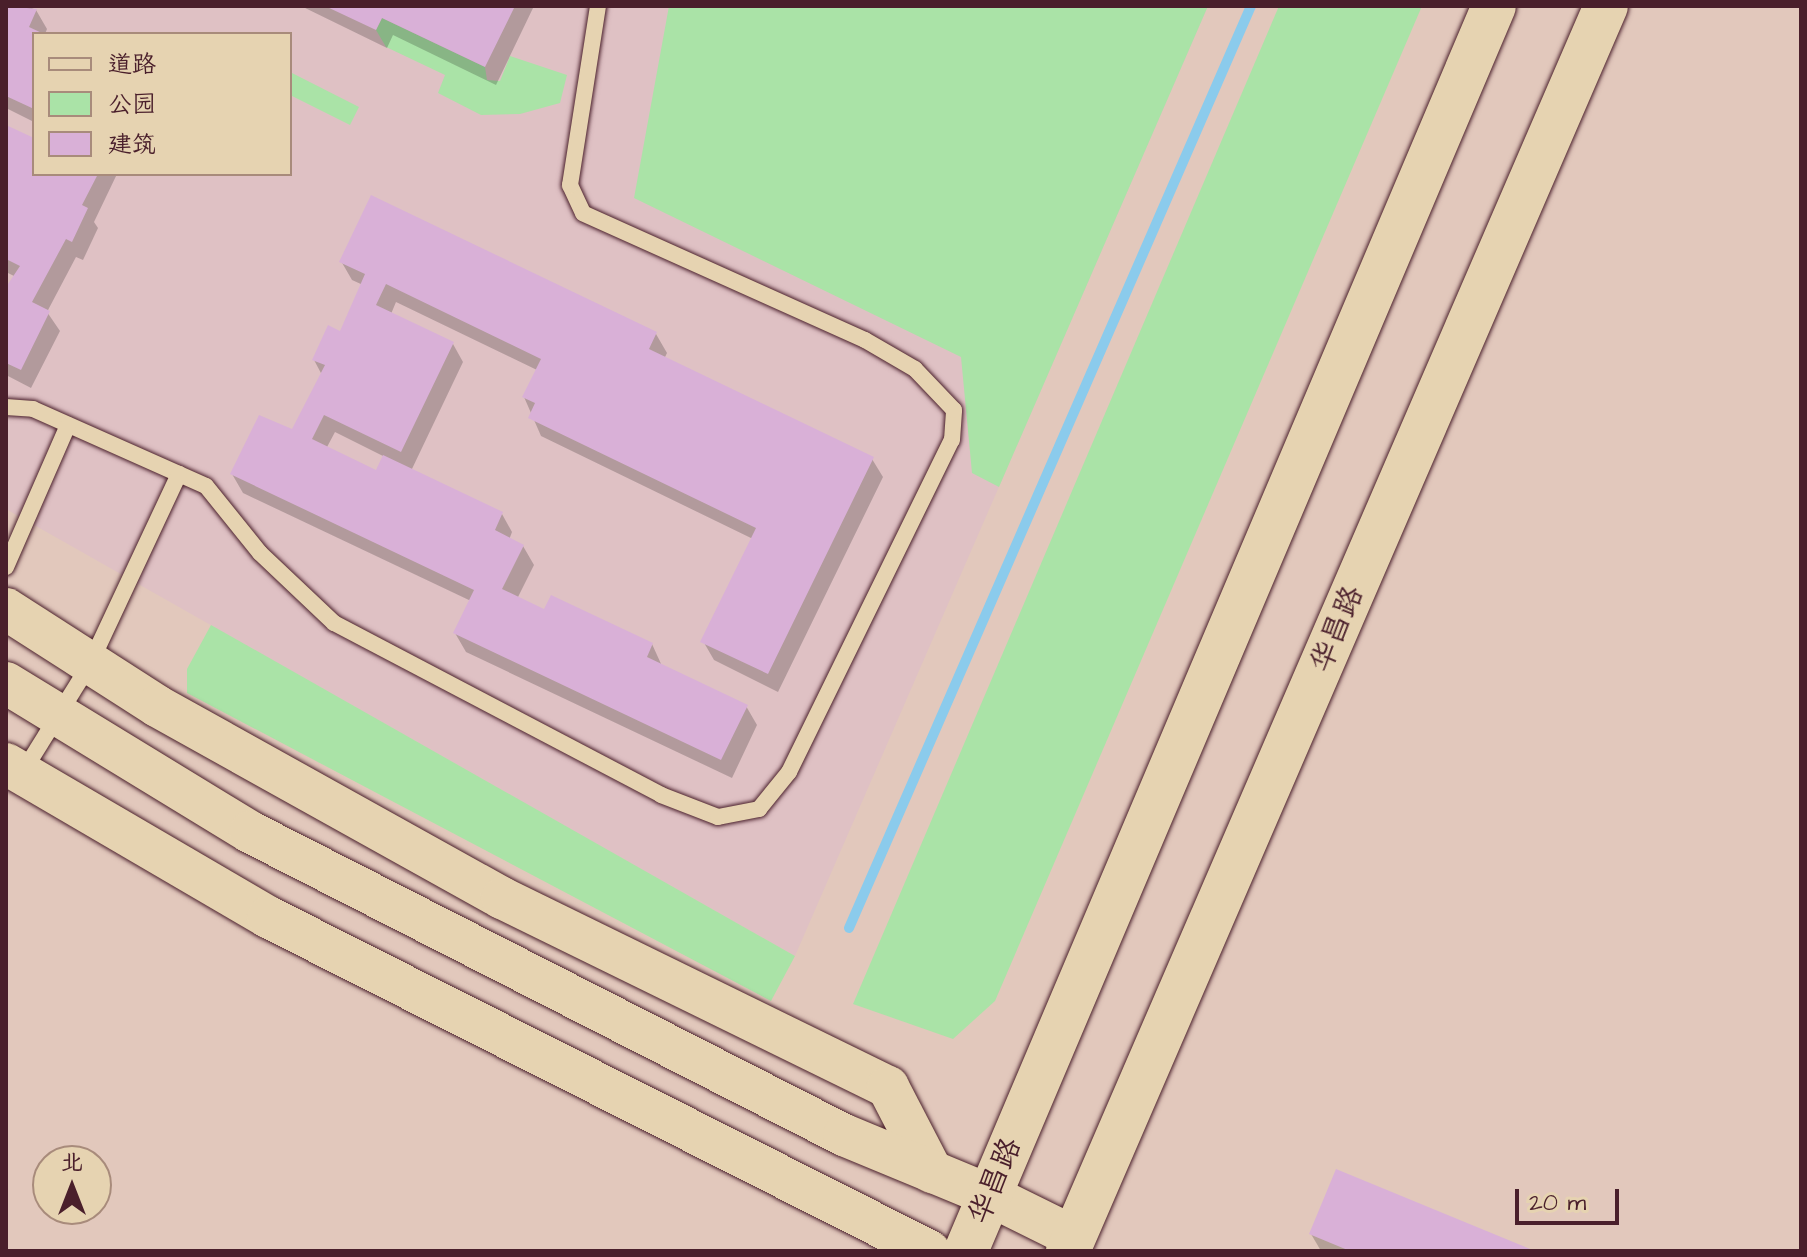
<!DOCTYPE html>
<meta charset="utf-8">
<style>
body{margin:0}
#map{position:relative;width:1807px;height:1257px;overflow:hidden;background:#e2c8bc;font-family:"Architects Daughter","LXGW WenKai TC",sans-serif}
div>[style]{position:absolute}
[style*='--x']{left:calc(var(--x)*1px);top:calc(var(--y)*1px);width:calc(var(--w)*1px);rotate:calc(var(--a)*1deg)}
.built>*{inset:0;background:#dfc1c4}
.green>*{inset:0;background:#aae3a7}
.shadow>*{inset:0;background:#0003}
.stream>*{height:10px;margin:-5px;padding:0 5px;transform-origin:5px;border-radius:5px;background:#8bcbec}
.building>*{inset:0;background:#d9b0d7}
.roads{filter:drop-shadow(0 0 2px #4a1f2b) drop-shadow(0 0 2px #4a1f2b)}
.service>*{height:16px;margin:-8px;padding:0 8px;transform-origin:8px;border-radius:8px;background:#e6d3b1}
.tertiary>*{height:42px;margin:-21px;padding:0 21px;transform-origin:21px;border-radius:21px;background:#e6d3b1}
.secondary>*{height:44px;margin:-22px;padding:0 22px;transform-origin:22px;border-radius:22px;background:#e6d3b1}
span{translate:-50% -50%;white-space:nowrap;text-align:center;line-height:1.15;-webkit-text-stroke:6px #e6d3b1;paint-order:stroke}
.street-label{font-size:30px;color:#4a1f2b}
.frame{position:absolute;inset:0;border:8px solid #4a1f2b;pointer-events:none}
.legend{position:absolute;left:32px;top:32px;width:260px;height:144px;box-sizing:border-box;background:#e6d3b1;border:2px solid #a88b7b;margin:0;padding:10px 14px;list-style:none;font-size:24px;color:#4a1f2b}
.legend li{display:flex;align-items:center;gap:16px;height:40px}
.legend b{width:40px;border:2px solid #a88b7b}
.north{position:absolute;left:32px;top:1145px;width:80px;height:80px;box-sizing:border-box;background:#e6d3b1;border:2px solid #a88b7b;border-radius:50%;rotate:0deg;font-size:22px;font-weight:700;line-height:32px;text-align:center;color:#4a1f2b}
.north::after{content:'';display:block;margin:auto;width:28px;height:36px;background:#4a1f2b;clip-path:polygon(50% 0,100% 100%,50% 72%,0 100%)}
.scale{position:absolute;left:1515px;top:1189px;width:104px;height:36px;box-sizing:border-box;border:4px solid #4a1f2b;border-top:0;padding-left:10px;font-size:24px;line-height:28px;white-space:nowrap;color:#4a1f2b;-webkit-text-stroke:6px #e6d3b1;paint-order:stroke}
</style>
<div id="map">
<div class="built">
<i style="clip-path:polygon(evenodd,6px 6px,1208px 6px,795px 956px,6px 509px,6px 6px,34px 34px,290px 34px,290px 174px,34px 174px,34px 34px)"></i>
</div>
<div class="green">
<i style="clip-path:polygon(669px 6px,1208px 6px,999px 487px,972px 473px,961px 357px,634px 198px)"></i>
<i style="clip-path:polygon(1279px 6px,1422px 6px,995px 1001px,953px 1039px,853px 1004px)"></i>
<i style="clip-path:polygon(382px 18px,485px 67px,487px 80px,500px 81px,510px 56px,567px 75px,560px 103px,520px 114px,481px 115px,438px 93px,445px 75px,386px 47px,376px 30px)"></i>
<i style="clip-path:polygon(290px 72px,359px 107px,350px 125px,290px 95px)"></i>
<i style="clip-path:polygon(211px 625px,795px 956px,771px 1001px,187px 693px,187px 669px)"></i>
</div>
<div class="shadow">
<i style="clip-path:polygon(6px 6px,27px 6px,36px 10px,47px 29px,45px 34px,34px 34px,34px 122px,6px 108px)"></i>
<i style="clip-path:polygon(301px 6px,534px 6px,496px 85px,393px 35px,387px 48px)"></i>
<i style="clip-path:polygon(6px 127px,34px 141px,34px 174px,117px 174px,94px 222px,98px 228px,83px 260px,76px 257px,47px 312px,60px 331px,31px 388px,6px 375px,6px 289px,16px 277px,6px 272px)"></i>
<i style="clip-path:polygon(evenodd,341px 261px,656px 334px,667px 353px,664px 359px,872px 459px,883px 477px,778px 692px,714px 660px,703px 641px,753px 539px,541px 436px,524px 397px,537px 370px,396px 302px,391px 314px,453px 344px,463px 362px,411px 471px,502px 514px,512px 532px,509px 540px,523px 546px,534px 565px,517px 599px,545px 612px,652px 644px,662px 666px,746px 706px,757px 725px,732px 778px,466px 652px,455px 633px,471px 601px,243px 493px,232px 474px,293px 431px,322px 375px,314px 360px,341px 333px,363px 285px,352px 280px,341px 261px,335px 432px,385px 457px,377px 473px,326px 449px,335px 432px)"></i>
<i style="clip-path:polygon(1311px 1234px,1530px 1251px,1321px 1251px)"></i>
</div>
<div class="stream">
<i style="--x:849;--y:928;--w:1006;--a:-66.44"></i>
</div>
<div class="building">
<i style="clip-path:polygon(6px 6px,37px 9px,29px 27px,44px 34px,34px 34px,34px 109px,6px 96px)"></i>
<i style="clip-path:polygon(325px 6px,515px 6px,485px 67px,382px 18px,376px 30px)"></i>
<i style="clip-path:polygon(6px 125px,34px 138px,34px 174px,98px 174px,82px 205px,88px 208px,72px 242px,66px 239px,32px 302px,50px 311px,21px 370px,6px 363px,6px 287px,20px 266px,6px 259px)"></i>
<i style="clip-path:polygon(371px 195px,657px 332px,649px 349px,874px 457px,768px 674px,700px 642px,756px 528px,528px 418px,535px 403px,522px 397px,541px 359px,386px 284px,376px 305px,454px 342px,401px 452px,324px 415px,312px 439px,376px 470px,383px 455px,503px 512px,495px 530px,524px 545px,502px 589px,544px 609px,551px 595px,653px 643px,647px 657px,748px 705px,721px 760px,453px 633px,474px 590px,230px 474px,259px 415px,292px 429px,325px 365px,312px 360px,328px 325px,340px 331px,365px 274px,339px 262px)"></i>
<i style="clip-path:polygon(1336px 1169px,1535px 1251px,1350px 1251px,1309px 1234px)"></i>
</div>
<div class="roads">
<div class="service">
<i style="--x:6;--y:407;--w:27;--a:4"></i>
<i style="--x:33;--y:409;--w:189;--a:24"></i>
<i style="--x:206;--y:486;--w:86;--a:51.1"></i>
<i style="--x:260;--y:553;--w:102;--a:43.4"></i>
<i style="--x:334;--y:623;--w:369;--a:27.7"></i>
<i style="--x:661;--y:795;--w:61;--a:21.1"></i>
<i style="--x:718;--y:817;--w:42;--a:-11"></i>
<i style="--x:759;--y:809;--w:48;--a:-51"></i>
<i style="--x:789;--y:772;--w:370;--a:-63.9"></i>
<i style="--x:952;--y:440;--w:30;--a:-86"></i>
<i style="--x:954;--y:410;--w:57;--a:-133.6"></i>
<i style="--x:915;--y:369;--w:58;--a:-149.9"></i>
<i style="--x:865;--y:340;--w:309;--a:-155.8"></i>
<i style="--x:583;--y:213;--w:31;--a:-115"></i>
<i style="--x:570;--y:185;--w:181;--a:-81.1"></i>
<i style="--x:6;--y:567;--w:155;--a:-66.4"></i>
<i style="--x:23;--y:772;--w:127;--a:-58.2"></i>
<i style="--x:90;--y:664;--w:210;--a:-64.9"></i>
</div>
<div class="tertiary">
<i style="--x:6;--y:609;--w:179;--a:32.7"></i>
<i style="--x:157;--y:706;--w:395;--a:29.1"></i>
<i style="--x:502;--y:898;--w:430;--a:26.1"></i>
<i style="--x:888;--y:1087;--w:96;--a:62.6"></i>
<i style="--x:6;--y:683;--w:286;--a:31.4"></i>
<i style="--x:250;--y:832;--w:667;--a:27.03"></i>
<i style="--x:844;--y:1135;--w:157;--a:22.5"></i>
<i style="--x:989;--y:1195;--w:95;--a:26.3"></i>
<i style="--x:6;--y:764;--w:303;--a:30.3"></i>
<i style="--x:268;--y:917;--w:741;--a:26.81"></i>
</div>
<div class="secondary">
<i style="--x:966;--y:1251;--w:1352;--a:-67.02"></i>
<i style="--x:1068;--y:1251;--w:1356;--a:-66.63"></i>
</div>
</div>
<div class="street-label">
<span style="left:1337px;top:629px;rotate:-67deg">华昌路</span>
<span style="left:995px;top:1181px;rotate:-67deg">华昌路</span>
</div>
<div class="frame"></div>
<ul class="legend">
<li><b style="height:10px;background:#e6d3b1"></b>道路</li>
<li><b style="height:22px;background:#aae3a7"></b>公园</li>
<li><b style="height:22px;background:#d9b0d7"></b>建筑</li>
</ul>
<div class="north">北</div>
<div class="scale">20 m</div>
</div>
